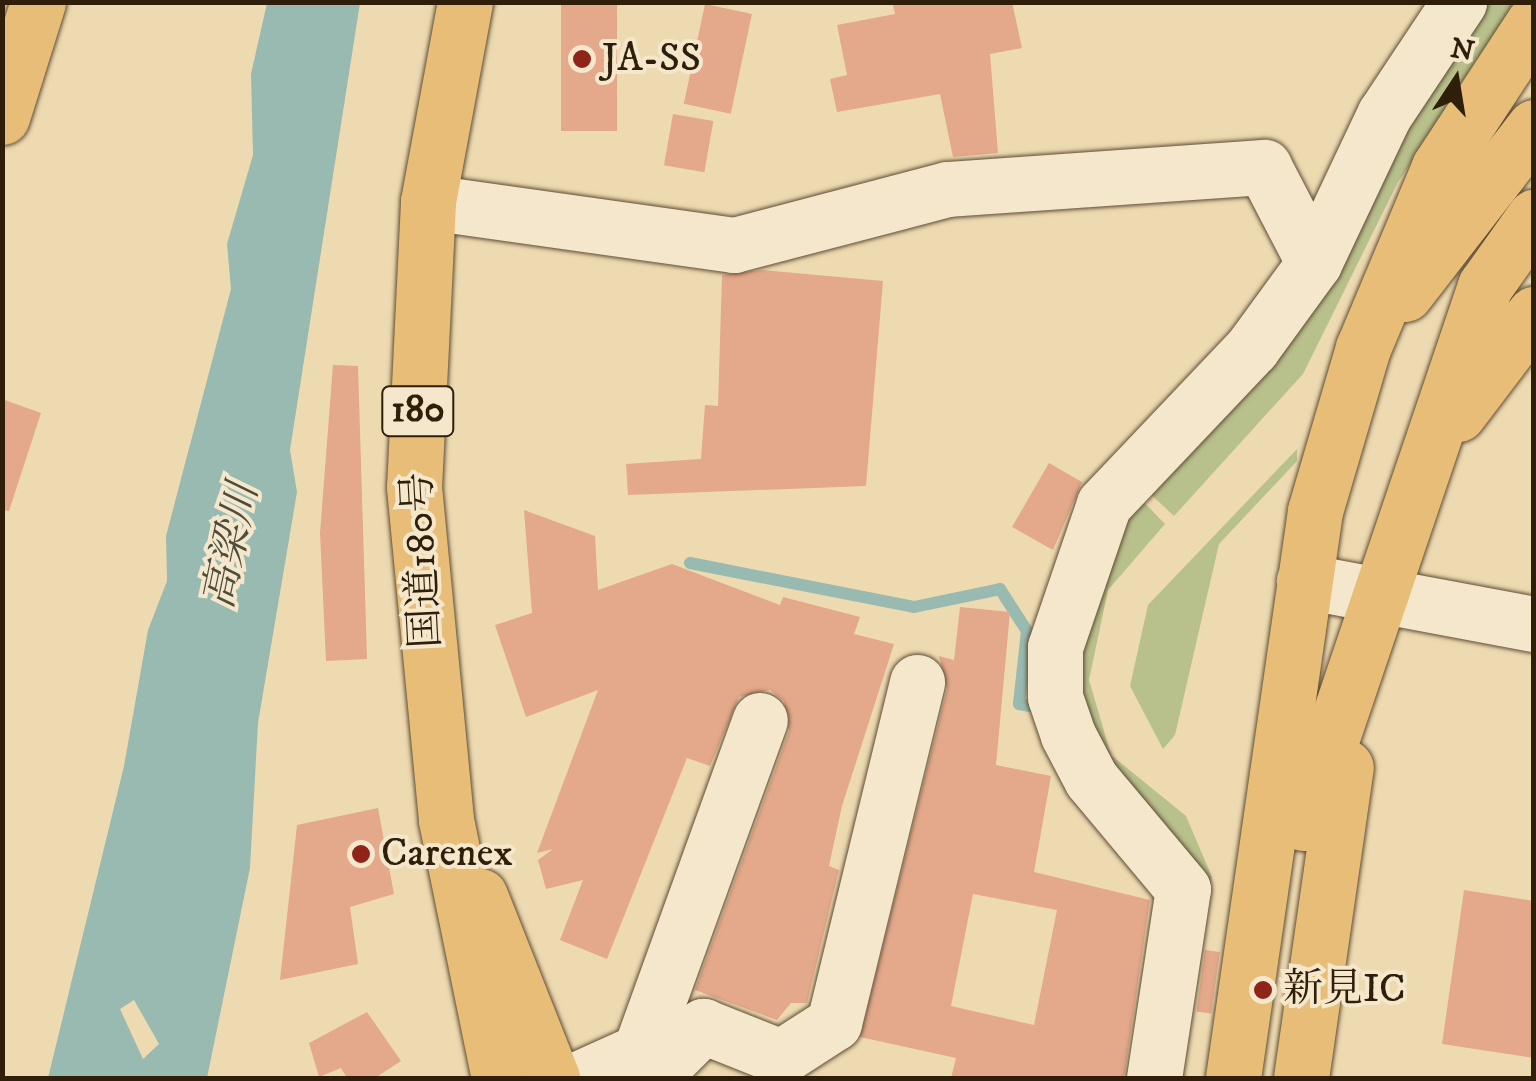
<!DOCTYPE html>
<meta charset="utf-8">
<style>
body{margin:0}
#map{position:relative;width:1536px;height:1081px;overflow:hidden;background:#eedab1;font-family:"IM FELL DW Pica","Noto Serif JP",serif}
div>[style]{position:absolute}
[style*='--x']{left:calc(var(--x)*1px);top:calc(var(--y)*1px);width:calc(var(--w)*1px);rotate:calc(var(--a)*1deg)}
.green>*{inset:0;background:#b8c08c}
.water>*{inset:0;background:#99bab0}
.stream>*{height:12px;margin:-6px;padding:0 6px;transform-origin:6px;border-radius:6px;background:#99bab0}
.building>*{inset:0;background:#e4a88b;transform-origin:0 0}
.roads{filter:drop-shadow(0 0 2px #5e4d34) drop-shadow(0 0 2px #5e4d34)}
.minor>*{height:55px;margin:-27.5px;padding:0 27.5px;transform-origin:27.5px;border-radius:27.5px;background:#f4e7cc}
.major>*{height:55px;margin:-27.5px;padding:0 27.5px;transform-origin:27.5px;border-radius:27.5px;background:#e7bd78}
.highway>*{height:55px;margin:-27.5px;padding:0 27.5px;transform-origin:27.5px;border-radius:27.5px;background:#e7bd78}
.dots>*{width:28px;height:28px;translate:-50% -50%;box-sizing:border-box;border:5px solid #f4e7cc;border-radius:50%}
span{translate:-50% -50%;white-space:nowrap;text-align:center;line-height:1.15;-webkit-text-stroke:8px #f4e7cc;paint-order:stroke}
.shield-label span{padding:2px 8px;background:#f4e7cc;border:2px solid;border-radius:8px;-webkit-text-stroke-width:0}
.shield-label{font-size:38px;color:#2e1e0a;font-weight:700}
.poi-label{font-size:40px;color:#2e1e0a}
.left{translate:0 -50%;text-align:left}
.street-label{font-size:40px;color:#2e1e0a}
.water-label{font-size:42px;color:#4e4d3c;font-style:italic}
.frame{position:absolute;inset:0;border:5px solid #2e1e0a;pointer-events:none}
.north{position:absolute;left:1406px;top:30px;width:100px;height:100px;-webkit-text-stroke:8px #f4e7cc;paint-order:stroke;rotate:12deg;font-size:28px;font-weight:700;line-height:40px;text-align:center;color:#2e1e0a}
.north::after{content:'';display:block;margin:auto;width:35px;height:45px;background:#2e1e0a;clip-path:polygon(50% 0,100% 100%,50% 72%,0 100%)}
</style>
<div id="map">
<div class="green">
<i style="clip-path:polygon(1477px 3px,1521px 3px,1398px 182px,1303px 374px,1174px 516px,1144px 488px)"></i>
<i style="clip-path:polygon(1297px 449px,1297px 461px,1219px 544px,1175px 735px,1163px 749px,1130px 686px,1148px 605px)"></i>
<i style="clip-path:polygon(1136px 494px,1165px 524px,1108px 590px,1089px 680px,1111px 755px,1186px 816px,1212px 877px,1180px 1078px,1197px 900px,1108px 780px,1069px 663px)"></i>
</div>
<div class="water">
<i style="clip-path:polygon(evenodd,267px 3px,360px 3px,290px 450px,297px 492px,258px 723px,250px 868px,207px 1078px,48px 1078px,124px 766px,148px 630px,167px 581px,166px 536px,231px 289px,227px 244px,253px 155px,251px 74px,267px 3px,134px 1000px,159px 1044px,143px 1059px,120px 1009px,134px 1000px)"></i>
</div>
<div class="stream">
<i style="--x:690;--y:563;--w:228;--a:11.1"></i>
<i style="--x:914;--y:607;--w:88;--a:-11.8"></i>
<i style="--x:1000;--y:589;--w:50;--a:57.3"></i>
<i style="--x:1027;--y:631;--w:73;--a:96.3"></i>
<i style="--x:1019;--y:704;--w:22;--a:10"></i>
</div>
<div class="building">
<i style="left:561px;top:2px;width:56px;height:129px"></i>
<i style="clip-path:polygon(892px 2px,1012px 2px,1022px 48px,990px 54px,998px 153px,953px 157px,940px 94px,837px 112px,830px 79px,847px 75px,837px 25px,895px 14px)"></i>
<i style="left:705px;top:4px;width:48px;height:102px;rotate:12deg"></i>
<i style="left:673px;top:114px;width:41px;height:52px;rotate:10deg"></i>
<i style="clip-path:polygon(762px 270px,883px 281px,866px 486px,628px 495px,626px 464px,701px 459px,705px 405px,718px 406px,722px 275px)"></i>
<i style="clip-path:polygon(333px 365px,358px 366px,367px 659px,326px 661px,320px 533px)"></i>
<i style="clip-path:polygon(2px 399px,41px 413px,9px 511px,2px 510px)"></i>
<i style="clip-path:polygon(1049px 463px,1082px 482px,1053px 550px,1012px 527px)"></i>
<i style="clip-path:polygon(524px 510px,595px 536px,598px 590px,672px 564px,780px 605px,783px 597px,860px 617px,854px 634px,894px 644px,842px 806px,829px 866px,839px 870px,807px 1003px,791px 1003px,777px 1020px,695px 990px,789px 731px,784px 701px,770px 690px,739px 697px,710px 766px,687px 758px,607px 959px,560px 940px,583px 880px,546px 889px,538px 860px,553px 849px,537px 853px,598px 690px,526px 717px,495px 625px,532px 613px)"></i>
<i style="clip-path:polygon(evenodd,960px 607px,1010px 612px,996px 765px,1051px 776px,1034px 872px,1150px 900px,1124px 1078px,951px 1078px,956px 1058px,860px 1037px,947px 689px,939px 656px,954px 660px,960px 607px,973px 894px,1057px 910px,1034px 1025px,951px 1006px,973px 894px)"></i>
<i style="clip-path:polygon(378px 808px,394px 894px,350px 907px,358px 964px,280px 980px,297px 825px)"></i>
<i style="clip-path:polygon(1464px 890px,1534px 901px,1534px 1058px,1442px 1044px)"></i>
<i style="left:1205px;top:950px;width:15px;height:62px;rotate:8deg"></i>
<i style="clip-path:polygon(367px 1012px,401px 1061px,375px 1078px,347px 1078px,341px 1068px,319px 1077px,309px 1043px)"></i>
</div>
<div class="roads">
<div class="minor">
<i style="--x:428;--y:202;--w:309;--a:8"></i>
<i style="--x:734;--y:245;--w:221;--a:-14.7"></i>
<i style="--x:948;--y:189;--w:317;--a:-4"></i>
<i style="--x:1264;--y:167;--w:108;--a:62.5"></i>
<i style="--x:1304;--y:581;--w:234;--a:10.6"></i>
<i style="--x:580;--y:1078;--w:66;--a:-24.2"></i>
<i style="--x:640;--y:1051;--w:352;--a:-70.1"></i>
<i style="--x:651;--y:1078;--w:74;--a:-45"></i>
<i style="--x:703;--y:1026;--w:84;--a:21.7"></i>
<i style="--x:781;--y:1057;--w:63;--a:-32.7"></i>
<i style="--x:834;--y:1023;--w:351;--a:-76.3"></i>
<i style="--x:1154;--y:1078;--w:191;--a:-81.3"></i>
<i style="--x:1183;--y:889;--w:143;--a:-129.9"></i>
<i style="--x:1091;--y:779;--w:50;--a:-117.6"></i>
<i style="--x:1068;--y:735;--w:40;--a:-108.9"></i>
<i style="--x:1055;--y:697;--w:50;--a:-90"></i>
<i style="--x:1055;--y:647;--w:151;--a:-71.1"></i>
<i style="--x:1104;--y:504;--w:215;--a:-46.5"></i>
<i style="--x:1252;--y:348;--w:105;--a:-53.9"></i>
<i style="--x:1314;--y:263;--w:164;--a:-64.7"></i>
<i style="--x:1384;--y:115;--w:136;--a:-56.4"></i>
</div>
<div class="major">
<i style="--x:2;--y:117;--w:121;--a:-72.6"></i>
</div>
<div class="highway">
<i style="--x:465;--y:2;--w:203;--a:100.5"></i>
<i style="--x:428;--y:202;--w:285;--a:92.8"></i>
<i style="--x:414;--y:487;--w:335;--a:84.5"></i>
<i style="--x:446;--y:820;--w:263;--a:78.4"></i>
<i style="--x:1405;--y:294;--w:211;--a:-52.3"></i>
<i style="--x:1458;--y:414;--w:126;--a:-52.8"></i>
<i style="--x:1303;--y:823;--w:567;--a:-71.28"></i>
<i style="--x:1485;--y:286;--w:85;--a:-54.6"></i>
<i style="--x:480;--y:896;--w:196;--a:68.4"></i>
<i style="--x:1233;--y:1078;--w:573;--a:-81.77"></i>
<i style="--x:1315;--y:511;--w:170;--a:-73.6"></i>
<i style="--x:1363;--y:348;--w:196;--a:-67.2"></i>
<i style="--x:1439;--y:167;--w:173;--a:-56.8"></i>
<i style="--x:1301;--y:1078;--w:314;--a:-81.8"></i>
</div>
</div>
<div class="dots">
<i style="left:582px;top:59px;background:#8f2418"></i>
<i style="left:361px;top:854px;background:#8f2418"></i>
<i style="left:1263px;top:990px;background:#8f2418"></i>
</div>
<div class="shield-label">
<span style="left:418px;top:411px">180</span>
</div>
<div class="poi-label">
<span class="left" style="left:602px;top:59px">JA-SS</span>
<span class="left" style="left:381px;top:854px">Carenex</span>
<span class="left" style="left:1283px;top:990px">新見IC</span>
</div>
<div class="street-label">
<span style="left:423px;top:560px;rotate:-93deg">国道180号</span>
</div>
<div class="water-label">
<span style="left:232px;top:546px;rotate:-78deg">高梁川</span>
</div>
<div class="frame"></div>
<div class="north">N</div>
</div>
